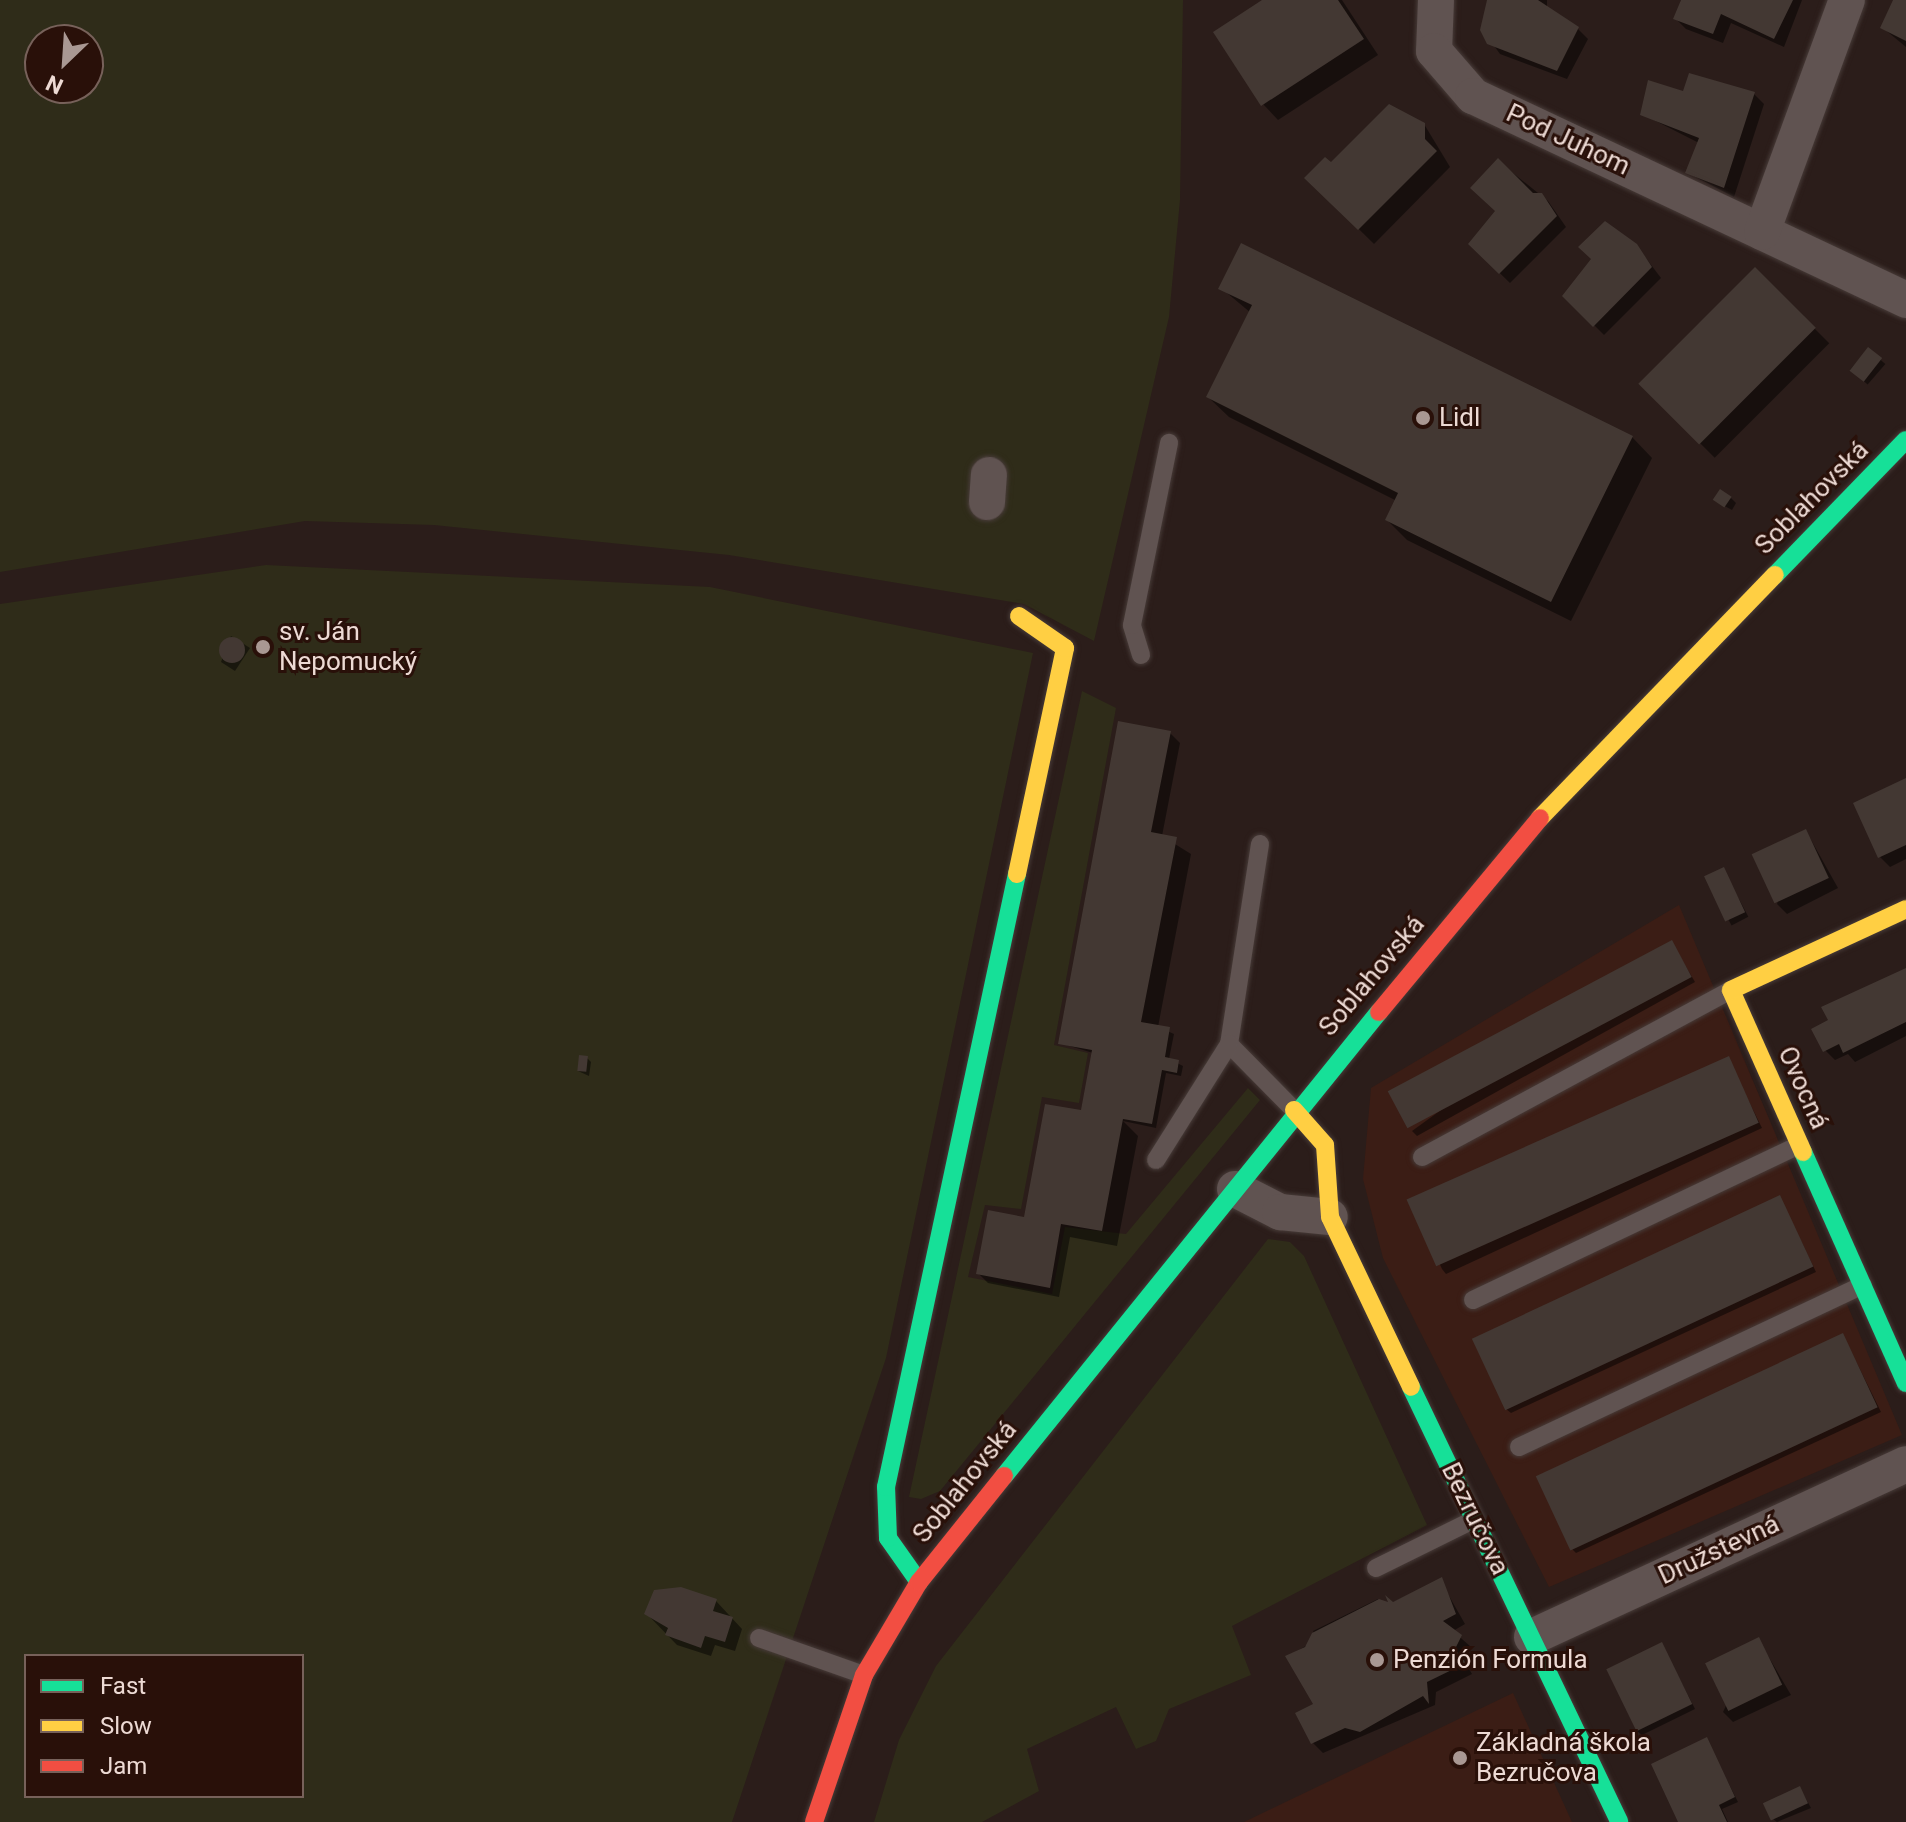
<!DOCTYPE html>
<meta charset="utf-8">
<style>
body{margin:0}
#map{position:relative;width:1906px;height:1822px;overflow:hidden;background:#2b1d1a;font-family:Roboto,sans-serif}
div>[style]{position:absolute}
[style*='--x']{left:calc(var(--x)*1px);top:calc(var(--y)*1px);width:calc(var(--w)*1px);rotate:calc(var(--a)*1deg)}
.built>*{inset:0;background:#3b1d15}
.green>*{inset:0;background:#2f2c19}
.shadow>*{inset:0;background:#0007;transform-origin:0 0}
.building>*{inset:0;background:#433833;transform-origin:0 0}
.round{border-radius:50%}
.roads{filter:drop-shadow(0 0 2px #473b38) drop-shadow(0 0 2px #473b38)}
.lane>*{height:18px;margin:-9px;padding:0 9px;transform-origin:9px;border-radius:9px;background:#605351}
.street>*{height:36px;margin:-18px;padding:0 18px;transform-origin:18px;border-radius:18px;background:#605351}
.fast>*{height:18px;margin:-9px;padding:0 9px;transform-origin:9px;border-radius:9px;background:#16e098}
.slow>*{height:18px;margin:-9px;padding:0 9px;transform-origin:9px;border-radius:9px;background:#ffcf43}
.jam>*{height:18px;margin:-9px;padding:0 9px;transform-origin:9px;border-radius:9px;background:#f24e42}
.dots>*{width:22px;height:22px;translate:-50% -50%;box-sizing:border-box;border:4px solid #291009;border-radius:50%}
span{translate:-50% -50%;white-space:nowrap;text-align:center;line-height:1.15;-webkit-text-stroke:6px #291009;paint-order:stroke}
.street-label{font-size:26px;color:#eddad4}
.poi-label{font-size:26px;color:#eddad4}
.left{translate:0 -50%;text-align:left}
.legend{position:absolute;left:24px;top:1654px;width:280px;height:144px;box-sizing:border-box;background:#291009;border:2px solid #77615a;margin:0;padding:10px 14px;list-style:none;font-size:24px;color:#eddad4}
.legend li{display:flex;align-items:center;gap:16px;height:40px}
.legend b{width:40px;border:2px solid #77615a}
.north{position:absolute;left:24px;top:24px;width:80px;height:80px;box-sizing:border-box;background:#291009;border:2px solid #77615a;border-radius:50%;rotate:205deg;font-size:22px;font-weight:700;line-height:32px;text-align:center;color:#eddad4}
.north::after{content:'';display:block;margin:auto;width:28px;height:36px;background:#a99893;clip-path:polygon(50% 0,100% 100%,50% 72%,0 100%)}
</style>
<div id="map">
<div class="built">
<i style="clip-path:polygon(1679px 905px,1902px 1435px,1549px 1587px,1383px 1258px,1363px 1179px,1371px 1088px)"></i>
<i style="clip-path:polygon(1513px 1693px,1572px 1822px,1244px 1822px)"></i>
</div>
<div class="green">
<i style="clip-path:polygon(evenodd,0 0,1183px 0,1180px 200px,1169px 317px,1094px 641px,1024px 604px,729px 555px,434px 525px,305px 521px,0 572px,0 0,40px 40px,88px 40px,88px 88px,40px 88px,40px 40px)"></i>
<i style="clip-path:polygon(evenodd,266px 565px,710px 587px,1033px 653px,886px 1358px,732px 1822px,0 1822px,0 604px,266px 565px,26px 1656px,302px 1656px,302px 1796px,26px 1796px,26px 1656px)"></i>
<i style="clip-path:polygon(1082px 691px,1116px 708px,1054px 1045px,1088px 1053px,1079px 1103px,1042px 1097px,1021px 1209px,985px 1205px,968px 1277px,1052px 1294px,1065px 1227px,1126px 1234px,1248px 1088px,1260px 1100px,940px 1491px,921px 1499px,909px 1497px)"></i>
<i style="clip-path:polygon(1268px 1239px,1290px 1242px,1304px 1256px,1427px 1525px,1232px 1626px,1251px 1675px,1169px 1709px,1156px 1741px,1136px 1749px,1116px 1707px,1027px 1749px,1039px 1791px,982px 1822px,874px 1822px,899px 1740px,936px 1666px)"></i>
</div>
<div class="shadow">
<i style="clip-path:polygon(1266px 0,1342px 0,1378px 55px,1278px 120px,1263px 104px)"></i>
<i style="clip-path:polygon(1488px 0,1547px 0,1547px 13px,1578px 29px,1588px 39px,1567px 79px,1500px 54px,1482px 29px)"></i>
<i style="clip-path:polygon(1681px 0,1802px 0,1784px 47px,1731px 23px,1723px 43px,1686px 29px,1676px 19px)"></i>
<i style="clip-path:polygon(1896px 0,1906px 0,1906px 47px,1883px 28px)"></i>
<i style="clip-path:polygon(1684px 94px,1754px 94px,1764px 104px,1734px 197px,1688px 173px,1699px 143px,1642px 114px)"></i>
<i style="clip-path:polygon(1424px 124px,1450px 167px,1374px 244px,1307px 178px)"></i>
<i style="clip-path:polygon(1498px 161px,1548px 201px,1566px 227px,1510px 283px,1470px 244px,1497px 212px)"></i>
<i style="clip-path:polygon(1636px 245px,1661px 278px,1604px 335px,1565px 296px)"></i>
<i style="left:1755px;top:269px;width:105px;height:162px;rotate:45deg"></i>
<i style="clip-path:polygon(1221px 288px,1632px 437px,1652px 458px,1571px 621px,1407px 540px,1387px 520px,1397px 501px,1229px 417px,1208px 397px,1251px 313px)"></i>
<i style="left:1868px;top:349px;width:23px;height:27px;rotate:41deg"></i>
<i style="clip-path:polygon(1731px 498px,1736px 503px,1732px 510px,1721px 504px)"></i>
<i style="clip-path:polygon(231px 636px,250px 648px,235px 671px,221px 662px)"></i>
<i style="clip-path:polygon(1170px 733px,1180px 743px,1162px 836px,1191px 854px,1158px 1027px,1174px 1034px,1169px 1059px,1183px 1066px,1181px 1076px,1166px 1073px,1156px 1128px,1123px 1121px,1138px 1136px,1117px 1246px,1070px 1237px,1059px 1297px,988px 1283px,978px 1273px,1026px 1219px,1087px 1114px,1093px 1053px,1060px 1043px)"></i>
<i style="clip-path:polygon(1906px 780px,1906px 859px,1890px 867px,1880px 857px)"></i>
<i style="clip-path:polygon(1806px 831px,1838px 888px,1787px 914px,1777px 904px)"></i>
<i style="left:1723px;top:869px;width:54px;height:19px;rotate:62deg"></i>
<i style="clip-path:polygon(1672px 943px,1695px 982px,1417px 1136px,1412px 1131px)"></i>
<i style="clip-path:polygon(1906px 970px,1906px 1036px,1855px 1062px,1848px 1054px,1835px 1060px,1825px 1050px)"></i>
<i style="clip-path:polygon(587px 1058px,591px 1062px,589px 1076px,578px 1071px)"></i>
<i style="clip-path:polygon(1728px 1059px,1762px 1128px,1446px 1274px,1442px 1269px,1412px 1205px)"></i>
<i style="clip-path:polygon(1780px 1197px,1816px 1272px,1511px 1413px,1506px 1409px)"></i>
<i style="clip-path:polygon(1843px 1335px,1881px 1412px,1576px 1553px,1572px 1549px)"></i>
<i style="clip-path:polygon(1440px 1580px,1465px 1624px,1453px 1631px,1471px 1647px,1464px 1660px,1472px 1674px,1436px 1692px,1435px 1705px,1323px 1753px,1313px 1743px,1316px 1705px,1291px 1655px,1317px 1639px,1313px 1631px,1378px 1599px,1385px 1606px)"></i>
<i style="clip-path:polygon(655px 1592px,716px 1601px,742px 1629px,735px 1651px,715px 1645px,711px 1656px,677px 1645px,646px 1613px)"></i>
<i style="clip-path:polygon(1758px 1639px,1791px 1695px,1733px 1722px,1723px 1712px)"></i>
<i style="clip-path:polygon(1662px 1644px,1695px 1709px,1642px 1735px,1637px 1731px)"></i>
<i style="clip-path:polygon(1706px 1739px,1738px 1802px,1722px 1809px,1728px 1822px,1680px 1822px)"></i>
<i style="clip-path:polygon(1800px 1788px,1811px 1808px,1777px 1822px,1773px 1819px)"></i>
</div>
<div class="building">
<i style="clip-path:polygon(1262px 0,1338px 0,1364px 39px,1261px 106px,1213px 32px)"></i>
<i style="clip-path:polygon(1487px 0,1538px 0,1579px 27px,1557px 71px,1487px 44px,1480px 30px)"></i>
<i style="clip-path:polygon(1681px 0,1793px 0,1774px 39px,1721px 14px,1713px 34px,1673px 19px)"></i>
<i style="clip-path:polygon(1893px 0,1906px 0,1906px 41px,1880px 28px)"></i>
<i style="clip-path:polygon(1689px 73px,1755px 92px,1724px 188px,1685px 173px,1699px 138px,1640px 115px,1648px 80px,1683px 91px)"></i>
<i style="clip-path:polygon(1389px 104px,1425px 123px,1425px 139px,1437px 151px,1358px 230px,1304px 178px,1325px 157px,1331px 162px)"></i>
<i style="clip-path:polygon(1498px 158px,1533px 193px,1542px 193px,1557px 216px,1499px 274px,1468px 244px,1495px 211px,1470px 188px)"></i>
<i style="clip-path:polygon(1605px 221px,1637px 244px,1652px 267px,1593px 327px,1562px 296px,1591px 259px,1578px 247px)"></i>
<i style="clip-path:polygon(1241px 243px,1633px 436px,1551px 602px,1385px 520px,1398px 493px,1206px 397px,1252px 305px,1218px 289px)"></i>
<i style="left:1755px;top:267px;width:86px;height:165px;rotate:45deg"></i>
<i style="left:1868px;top:347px;width:18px;height:30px;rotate:38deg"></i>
<i style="left:1720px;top:489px;width:14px;height:13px;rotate:34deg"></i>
<i class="round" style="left:219px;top:637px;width:26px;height:26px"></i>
<i style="clip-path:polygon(1118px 721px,1171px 731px,1151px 832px,1177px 837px,1141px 1022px,1170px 1027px,1165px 1057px,1179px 1060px,1177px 1073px,1162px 1070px,1152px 1124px,1123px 1119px,1102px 1231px,1061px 1224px,1050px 1288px,976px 1274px,988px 1210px,1024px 1217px,1045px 1104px,1081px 1110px,1092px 1050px,1058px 1044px)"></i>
<i style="clip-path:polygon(1906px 778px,1906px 845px,1878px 858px,1853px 803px)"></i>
<i style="left:1806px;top:829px;width:54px;height:60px;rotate:65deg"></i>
<i style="left:1724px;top:867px;width:50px;height:22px;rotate:65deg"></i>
<i style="left:1672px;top:940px;width:42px;height:322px;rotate:62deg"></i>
<i style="clip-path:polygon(1906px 968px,1906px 1022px,1843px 1053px,1839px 1044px,1823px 1052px,1811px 1029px,1828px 1020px,1821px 1007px)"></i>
<i style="left:579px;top:1055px;width:9px;height:16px;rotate:6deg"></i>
<i style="left:1729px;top:1056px;width:73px;height:353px;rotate:66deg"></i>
<i style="left:1780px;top:1195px;width:79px;height:340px;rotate:65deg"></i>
<i style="left:1843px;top:1333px;width:82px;height:339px;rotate:65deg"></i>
<i style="clip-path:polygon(1442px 1577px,1456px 1614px,1443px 1621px,1462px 1635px,1455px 1649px,1466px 1663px,1427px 1682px,1429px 1704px,1423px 1696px,1360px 1732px,1345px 1728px,1311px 1744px,1295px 1713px,1313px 1704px,1285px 1656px,1305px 1647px,1312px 1633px,1379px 1599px,1388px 1602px,1385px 1595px,1393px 1602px)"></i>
<i style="clip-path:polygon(681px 1587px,717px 1599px,713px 1611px,733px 1617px,725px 1642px,705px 1636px,701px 1648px,665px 1635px,668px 1628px,644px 1614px,654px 1590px)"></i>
<i style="left:1759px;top:1637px;width:53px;height:60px;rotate:64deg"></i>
<i style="left:1662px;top:1642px;width:69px;height:62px;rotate:64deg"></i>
<i style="clip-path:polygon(1707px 1737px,1735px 1797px,1719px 1805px,1727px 1822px,1678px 1822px,1651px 1764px)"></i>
<i style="left:1800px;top:1786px;width:19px;height:41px;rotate:65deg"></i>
</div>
<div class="roads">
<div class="lane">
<i style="--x:1141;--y:655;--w:31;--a:-107"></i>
<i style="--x:1132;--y:625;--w:186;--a:-78.5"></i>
<i style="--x:1260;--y:844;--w:202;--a:98.8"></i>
<i style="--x:1229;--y:1044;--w:93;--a:45.4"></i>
<i style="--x:1422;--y:1157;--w:351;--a:-28.4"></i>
<i style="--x:1156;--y:1160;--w:137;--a:-57.8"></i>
<i style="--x:1473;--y:1300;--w:362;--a:-25.4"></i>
<i style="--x:1519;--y:1447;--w:380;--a:-25.2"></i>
<i style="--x:1376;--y:1568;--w:110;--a:-26.3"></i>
<i style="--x:759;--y:1638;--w:111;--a:19.4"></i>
</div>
<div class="street">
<i style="--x:1436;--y:0;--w:51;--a:92.2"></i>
<i style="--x:1434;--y:51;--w:60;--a:49.1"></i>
<i style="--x:1473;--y:96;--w:479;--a:25.2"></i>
<i style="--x:1762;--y:232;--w:247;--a:-69.9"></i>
<i style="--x:987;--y:502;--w:27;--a:-86"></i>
<i style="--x:1235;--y:1189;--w:51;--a:27.1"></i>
<i style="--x:1280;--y:1212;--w:50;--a:5.7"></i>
<i style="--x:1532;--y:1637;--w:412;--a:-24.8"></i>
</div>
<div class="fast">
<i style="--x:1775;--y:575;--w:188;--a:-45.9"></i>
<i style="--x:1803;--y:1152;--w:253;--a:66"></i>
<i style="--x:1411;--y:1387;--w:482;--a:64.4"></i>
<i style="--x:1004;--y:1476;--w:597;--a:-51.06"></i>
<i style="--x:919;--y:1582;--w:54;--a:-125.2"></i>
<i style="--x:888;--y:1538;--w:51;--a:-92.2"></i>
<i style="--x:886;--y:1487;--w:627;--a:-77.94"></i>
</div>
<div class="slow">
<i style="--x:1540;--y:818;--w:338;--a:-46"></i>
<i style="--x:1017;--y:874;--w:231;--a:-78"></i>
<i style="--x:1065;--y:648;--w:56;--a:-145.2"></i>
<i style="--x:1294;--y:1110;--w:47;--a:48.5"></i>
<i style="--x:1325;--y:1145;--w:72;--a:86"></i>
<i style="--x:1330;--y:1217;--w:188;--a:64.5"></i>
<i style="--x:1803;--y:1152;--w:177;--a:-114"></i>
<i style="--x:1731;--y:990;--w:193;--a:-24.8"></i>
</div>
<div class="jam">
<i style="--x:1379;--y:1012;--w:252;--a:-50.3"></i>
<i style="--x:814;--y:1822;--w:155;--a:-71.2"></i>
<i style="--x:864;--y:1675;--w:108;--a:-59.4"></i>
<i style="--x:919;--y:1582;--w:136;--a:-51.3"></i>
</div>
</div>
<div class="dots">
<i style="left:1423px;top:418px;background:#a99893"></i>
<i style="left:263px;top:647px;background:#a99893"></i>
<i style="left:1377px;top:1660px;background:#a99893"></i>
<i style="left:1460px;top:1758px;background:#a99893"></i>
</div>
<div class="street-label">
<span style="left:1568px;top:140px;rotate:25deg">Pod Juhom</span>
<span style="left:1812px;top:498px;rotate:-45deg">Soblahovská</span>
<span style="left:1372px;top:976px;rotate:-50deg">Soblahovská</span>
<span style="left:1803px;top:1088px;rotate:66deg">Ovocná</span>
<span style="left:965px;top:1482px;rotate:-51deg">Soblahovská</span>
<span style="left:1475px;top:1519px;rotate:64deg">Bezručova</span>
<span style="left:1719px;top:1550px;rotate:-25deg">Družstevná</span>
</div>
<div class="poi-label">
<span class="left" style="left:1439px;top:418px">Lidl</span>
<span class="left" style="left:279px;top:647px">sv. Ján<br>Nepomucký</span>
<span class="left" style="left:1393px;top:1660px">Penzión Formula</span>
<span class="left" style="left:1476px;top:1758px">Základná škola<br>Bezručova</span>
</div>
<ul class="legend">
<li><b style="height:10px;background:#16e098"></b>Fast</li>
<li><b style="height:10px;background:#ffcf43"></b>Slow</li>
<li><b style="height:10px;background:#f24e42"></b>Jam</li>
</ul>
<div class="north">N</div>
</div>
